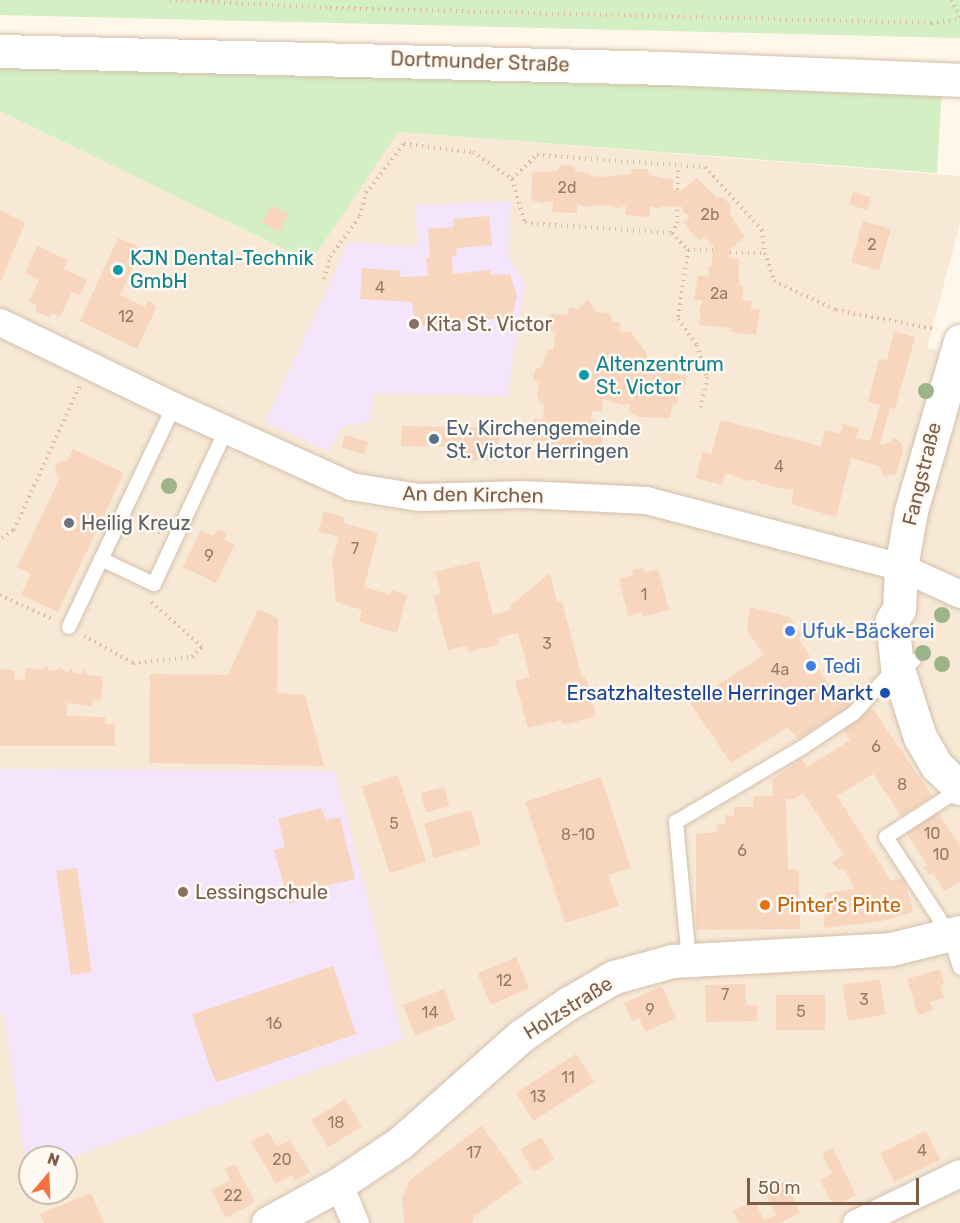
<!DOCTYPE html>
<meta charset="utf-8">
<style>
body{margin:0}
#map{position:relative;width:960px;height:1223px;overflow:hidden;background:#fff7e9;font-family:Rubik,sans-serif}
div>[style]{position:absolute}
[style*='--x']{left:calc(var(--x)*1px);top:calc(var(--y)*1px);width:calc(var(--w)*1px);rotate:calc(var(--a)*1deg)}
.residential>*{inset:0;background:#f7e9d6}
.education>*{inset:0;background:#f4e5fc}
.green>*{inset:0;background:#d4efc4}
.building>*{inset:0;background:#f7d6bd;transform-origin:0 0}
.path>*{height:4px;margin-top:-2px;transform-origin:0;background:repeating-linear-gradient(90deg,#deba9f 0 1.5px,transparent 0 6px)}
.roads{filter:drop-shadow(0 0 2px #d3bfac) drop-shadow(0 0 2px #d3bfac)}
.service>*{height:14px;margin:-7px;padding:0 7px;transform-origin:7px;border-radius:7px;background:#fff}
.minor>*{height:27px;margin:-13.5px;padding:0 13.5px;transform-origin:13.5px;border-radius:13.5px;background:#fff}
.tertiary>*{height:33px;margin:-16.5px;padding:0 16.5px;transform-origin:16.5px;border-radius:16.5px;background:#fff}
.secondary>*{height:33px;margin:-16.5px;padding:0 16.5px;transform-origin:16.5px;border-radius:16.5px;background:#fff}
.trees>*{width:16px;height:16px;margin:-8px;border-radius:50%;background:#9db48a}
.dots>*{width:16px;height:16px;translate:-50% -50%;box-sizing:border-box;border:3px solid #fffaf1;border-radius:50%}
span{translate:-50% -50%;white-space:nowrap;text-align:center;line-height:1.15;-webkit-text-stroke:5px #fffaf1;paint-order:stroke}
.number-label{font-size:16px;color:#9c7b65}
.number-label span{-webkit-text-stroke-width:0}
.street-label{font-size:20px;color:#7d5d48}
.culture-label{font-size:20px;color:#0d838f}
.left{translate:0 -50%;text-align:left}
.education-label{font-size:20px;color:#785e54}
.service-label{font-size:20px;color:#4e5e75}
.worship-label{font-size:20px;color:#5b616d}
.shop-label{font-size:20px;color:#366cbe}
.transit-label{font-size:20px;color:#164399}
.right{translate:-100% -50%;text-align:right}
.food-label{font-size:20px;color:#c56008}
.north{position:absolute;left:18px;top:1145px;width:60px;height:60px;box-sizing:border-box;background:#fffaf1;border:2px solid #cbbbad;border-radius:50%;rotate:19deg;font-size:16px;font-weight:700;line-height:24px;text-align:center;color:#7d5d48}
.north::after{content:'';display:block;margin:auto;width:21px;height:27px;background:#f67041;clip-path:polygon(50% 0,100% 100%,50% 72%,0 100%)}
.scale{position:absolute;left:747px;top:1178px;width:172px;height:27px;box-sizing:border-box;border:3px solid #7d5d48;border-top:0;padding-left:8px;font-size:18px;line-height:21px;white-space:nowrap;color:#7d5d48;-webkit-text-stroke:4px #fffaf1;paint-order:stroke}
</style>
<div id="map">
<div class="residential">
<i style="clip-path:polygon(evenodd,0 111px,311px 262px,398px 132px,960px 176px,960px 223px,927px 348px,960px 355px,960px 1223px,0 1223px,0 111px,30px 1157px,66px 1157px,66px 1193px,30px 1193px,30px 1157px)"></i>
</div>
<div class="education">
<i style="clip-path:polygon(511px 201px,508px 256px,525px 283px,507px 396px,375px 393px,370px 422px,343px 426px,328px 451px,265px 422px,349px 242px,418px 247px,415px 205px)"></i>
<i style="clip-path:polygon(0 769px,335px 771px,403px 1039px,66px 1159px,30px 1157px,30px 1172px,27px 1173px,4px 1014px,0 1014px)"></i>
</div>
<div class="green">
<i style="clip-path:polygon(0 0,960px 0,960px 38px,0 15px)"></i>
<i style="clip-path:polygon(0 64px,942px 87px,937px 173px,398px 132px,311px 262px,0 111px)"></i>
</div>
<div class="building">
<i style="clip-path:polygon(560px 165px,574px 166px,576px 172px,589px 173px,589px 176px,603px 177px,630px 174px,633px 169px,647px 169px,649px 175px,674px 180px,673px 190px,681px 191px,697px 178px,717px 198px,723px 197px,732px 207px,729px 213px,745px 237px,730px 249px,729px 258px,739px 259px,739px 284px,744px 288px,742px 300px,752px 301px,751px 309px,760px 310px,756px 335px,731px 332px,732px 328px,699px 325px,701px 312px,699px 310px,703px 301px,694px 300px,698px 275px,709px 277px,708px 267px,711px 265px,714px 245px,710px 245px,706px 236px,699px 241px,683px 222px,690px 217px,682px 211px,683px 207px,662px 206px,660px 209px,650px 206px,650px 217px,625px 215px,626px 206px,616px 209px,614px 206px,601px 205px,586px 207px,577px 204px,577px 213px,552px 212px,553px 201px,543px 203px,531px 200px,532px 173px,557px 171px)"></i>
<i style="left:853px;top:192px;width:19px;height:13px;rotate:18deg"></i>
<i style="left:271px;top:205px;width:20px;height:20px;rotate:27deg"></i>
<i style="clip-path:polygon(0 210px,25px 223px,0 283px)"></i>
<i style="clip-path:polygon(489px 216px,492px 245px,456px 248px,457px 256px,452px 256px,453px 274px,490px 270px,491px 275px,510px 274px,517px 296px,512px 317px,415px 326px,412px 302px,360px 299px,362px 268px,401px 271px,400px 277px,428px 276px,426px 258px,430px 257px,428px 229px,453px 227px,453px 219px)"></i>
<i style="left:863px;top:221px;width:29px;height:43px;rotate:16deg"></i>
<i style="clip-path:polygon(118px 238px,142px 248px,120px 295px,145px 307px,148px 301px,157px 306px,137px 349px,80px 321px)"></i>
<i style="clip-path:polygon(37px 246px,68px 260px,64px 269px,87px 280px,80px 295px,72px 292px,60px 317px,51px 313px,49px 317px,35px 311px,37px 306px,29px 302px,39px 280px,25px 273px)"></i>
<i style="clip-path:polygon(588px 299px,596px 312px,610px 313px,613px 322px,620px 323px,619px 331px,631px 332px,647px 354px,645px 369px,653px 370px,654px 366px,666px 368px,665px 372px,687px 376px,685px 387px,680px 386px,677px 404px,673px 403px,670px 418px,640px 417px,629px 412px,630px 404px,621px 405px,603px 399px,602px 412px,592px 411px,591px 420px,598px 421px,596px 428px,604px 429px,601px 449px,598px 448px,598px 452px,584px 446px,583px 454px,574px 452px,569px 457px,560px 456px,556px 449px,547px 448px,548px 440px,538px 442px,531px 438px,534px 418px,542px 420px,545px 404px,540px 403px,537px 394px,539px 384px,533px 379px,535px 370px,541px 367px,548px 349px,553px 350px,556px 332px,548px 331px,551px 313px,568px 315px,569px 307px,578px 309px)"></i>
<i style="clip-path:polygon(894px 331px,915px 337px,895px 409px,890px 408px,880px 444px,884px 445px,895px 438px,902px 443px,903px 451px,896px 474px,884px 476px,879px 466px,851px 458px,836px 517px,792px 504px,793px 490px,769px 486px,770px 484px,763px 484px,751px 479px,751px 482px,728px 474px,725px 475px,722px 485px,696px 478px,703px 451px,711px 454px,721px 420px,821px 446px,825px 430px,840px 434px,843px 424px,859px 428px,856px 438px,870px 441px,880px 405px,868px 402px,879px 359px,887px 360px)"></i>
<i style="clip-path:polygon(402px 426px,499px 428px,498px 461px,454px 460px,454px 447px,401px 446px)"></i>
<i style="left:345px;top:435px;width:24px;height:13px;rotate:17deg"></i>
<i style="clip-path:polygon(73px 449px,124px 473px,58px 612px,21px 595px,31px 574px,17px 567px,60px 478px,55px 472px,56px 465px,61px 461px,67px 461px)"></i>
<i style="clip-path:polygon(324px 511px,344px 517px,343px 523px,378px 533px,364px 587px,391px 595px,391px 590px,407px 595px,397px 633px,359px 622px,362px 610px,336px 602px,332px 560px,339px 537px,318px 532px)"></i>
<i style="clip-path:polygon(218px 529px,227px 533px,224px 540px,235px 544px,216px 583px,183px 567px,201px 530px,214px 536px)"></i>
<i style="clip-path:polygon(479px 561px,493px 615px,512px 610px,510px 606px,550px 573px,557px 602px,562px 601px,582px 678px,586px 677px,596px 716px,563px 725px,561px 720px,528px 728px,515px 681px,530px 677px,518px 633px,498px 638px,500px 644px,469px 652px,467px 645px,448px 650px,433px 595px,441px 593px,435px 572px)"></i>
<i style="clip-path:polygon(643px 567px,644px 572px,658px 569px,669px 610px,643px 617px,642px 612px,628px 616px,619px 579px,633px 575px,632px 570px)"></i>
<i style="clip-path:polygon(750px 607px,790px 617px,802px 635px,798px 638px,831px 688px,835px 685px,859px 718px,872px 708px,932px 796px,901px 816px,873px 774px,837px 796px,891px 881px,904px 877px,913px 912px,882px 921px,824px 928px,825px 893px,855px 889px,843px 868px,839px 870px,832px 862px,844px 855px,803px 793px,794px 799px,786px 799px,788px 869px,799px 870px,800px 929px,696px 930px,696px 834px,717px 832px,717px 825px,725px 824px,725px 815px,734px 816px,734px 807px,753px 807px,753px 796px,773px 796px,772px 780px,801px 759px,808px 767px,850px 740px,835px 716px,797px 739px,788px 727px,731px 763px,690px 703px,764px 655px,747px 630px)"></i>
<i style="clip-path:polygon(258px 609px,278px 618px,277px 693px,305px 695px,324px 766px,149px 763px,150px 674px,228px 675px)"></i>
<i style="clip-path:polygon(46px 666px,50px 671px,55px 671px,60px 667px,67px 673px,71px 669px,76px 674px,80px 674px,84px 670px,88px 675px,103px 677px,101px 701px,93px 699px,92px 706px,68px 703px,66px 716px,105px 717px,105px 724px,115px 723px,115px 746px,0 746px,0 669px,15px 671px,14px 679px,24px 680px,26px 668px,42px 670px)"></i>
<i style="left:398px;top:775px;width:91px;height:38px;rotate:72deg"></i>
<i style="clip-path:polygon(601px 777px,631px 868px,608px 875px,619px 906px,565px 923px,525px 802px)"></i>
<i style="left:444px;top:787px;width:20px;height:24px;rotate:75deg"></i>
<i style="clip-path:polygon(321px 808px,326px 820px,340px 817px,355px 879px,315px 888px,318px 895px,289px 904px,274px 850px,285px 847px,278px 819px)"></i>
<i style="left:471px;top:810px;width:36px;height:49px;rotate:74deg"></i>
<i style="clip-path:polygon(937px 811px,960px 846px,960px 882px,944px 891px,933px 873px,929px 875px,923px 867px,927px 865px,905px 830px)"></i>
<i style="left:77px;top:868px;width:105px;height:21px;rotate:82deg"></i>
<i style="left:516px;top:957px;width:34px;height:42px;rotate:67deg"></i>
<i style="left:333px;top:966px;width:72px;height:149px;rotate:71deg"></i>
<i style="clip-path:polygon(940px 969px,944px 983px,940px 985px,944px 998px,930px 1002px,933px 1010px,918px 1015px,907px 979px)"></i>
<i style="left:880px;top:979px;width:36px;height:38px;rotate:81deg"></i>
<i style="clip-path:polygon(745px 984px,746px 1005px,757px 1005px,757px 1021px,706px 1022px,705px 985px)"></i>
<i style="clip-path:polygon(662px 986px,676px 1018px,645px 1032px,639px 1018px,632px 1021px,624px 1003px)"></i>
<i style="left:444px;top:989px;width:33px;height:44px;rotate:69deg"></i>
<i style="left:776px;top:995px;width:49px;height:35px"></i>
<i style="left:576px;top:1054px;width:33px;height:72px;rotate:57deg"></i>
<i style="left:345px;top:1099px;width:32px;height:40px;rotate:58deg"></i>
<i style="clip-path:polygon(482px 1126px,522px 1182px,474px 1216px,472px 1223px,404px 1223px,402px 1197px,410px 1180px)"></i>
<i style="left:926px;top:1131px;width:32px;height:51px;rotate:64deg"></i>
<i style="clip-path:polygon(268px 1132px,277px 1147px,290px 1140px,310px 1172px,295px 1181px,292px 1175px,276px 1184px,251px 1142px)"></i>
<i style="left:541px;top:1137px;width:26px;height:24px;rotate:59deg"></i>
<i style="clip-path:polygon(833px 1148px,856px 1195px,834px 1207px,820px 1180px,832px 1174px,822px 1154px)"></i>
<i style="clip-path:polygon(235px 1164px,255px 1202px,226px 1218px,211px 1190px,230px 1180px,225px 1169px)"></i>
<i style="clip-path:polygon(785px 1181px,800px 1213px,779px 1223px,739px 1223px,733px 1211px,755px 1201px,764px 1220px,776px 1215px,764px 1191px)"></i>
<i style="clip-path:polygon(91px 1193px,104px 1223px,44px 1223px,40px 1214px)"></i>
</div>
<div class="path">
<i style="--x:170;--y:0;--w:160;--a:2.9"></i>
<i style="--x:330;--y:8;--w:601;--a:1.43"></i>
<i style="--x:931;--y:23;--w:29;--a:-8"></i>
<i style="--x:951;--y:0;--w:19;--a:62"></i>
<i style="--x:512;--y:179;--w:35;--a:-44"></i>
<i style="--x:537;--y:155;--w:168;--a:4.1"></i>
<i style="--x:705;--y:167;--w:85;--a:47.9"></i>
<i style="--x:762;--y:230;--w:23;--a:83"></i>
<i style="--x:765;--y:253;--w:29;--a:72"></i>
<i style="--x:774;--y:281;--w:68;--a:25.1"></i>
<i style="--x:836;--y:310;--w:102;--a:10.8"></i>
<i style="--x:678;--y:190;--w:24;--a:-88"></i>
<i style="--x:672;--y:233;--w:11;--a:-63"></i>
<i style="--x:677;--y:223;--w:16;--a:-90"></i>
<i style="--x:688;--y:250;--w:25;--a:0"></i>
<i style="--x:730;--y:253;--w:35;--a:0"></i>
<i style="--x:324;--y:279;--w:23;--a:-75"></i>
<i style="--x:330;--y:257;--w:51;--a:-53.8"></i>
<i style="--x:360;--y:216;--w:24;--a:-75"></i>
<i style="--x:366;--y:193;--w:62;--a:-52.2"></i>
<i style="--x:404;--y:144;--w:69;--a:6.6"></i>
<i style="--x:473;--y:152;--w:47;--a:34.7"></i>
<i style="--x:512;--y:179;--w:46;--a:73.5"></i>
<i style="--x:525;--y:223;--w:147;--a:3.9"></i>
<i style="--x:672;--y:233;--w:23;--a:47"></i>
<i style="--x:688;--y:250;--w:70;--a:98.2"></i>
<i style="--x:678;--y:319;--w:32;--a:54"></i>
<i style="--x:697;--y:345;--w:34;--a:73"></i>
<i style="--x:707;--y:377;--w:31;--a:101"></i>
<i style="--x:137;--y:522;--w:26;--a:25"></i>
<i style="--x:2;--y:538;--w:14;--a:-34"></i>
<i style="--x:14;--y:530;--w:159;--a:-65.5"></i>
<i style="--x:0;--y:595;--w:60;--a:24.8"></i>
<i style="--x:84;--y:636;--w:56;--a:28.9"></i>
<i style="--x:133;--y:663;--w:59;--a:-5.8"></i>
<i style="--x:192;--y:657;--w:14;--a:-45"></i>
<i style="--x:202;--y:647;--w:68;--a:-138.6"></i>
</div>
<div class="roads">
<div class="service">
<i style="--x:101;--y:559;--w:59;--a:25.3"></i>
<i style="--x:154;--y:584;--w:170;--a:-64.9"></i>
<i style="--x:69;--y:627;--w:245;--a:-64.6"></i>
<i style="--x:960;--y:789;--w:88;--a:147"></i>
<i style="--x:886;--y:837;--w:117;--a:56.9"></i>
<i style="--x:950;--y:935;--w:34;--a:73"></i>
<i style="--x:689;--y:960;--w:139;--a:-95.4"></i>
<i style="--x:676;--y:822;--w:147;--a:-30.6"></i>
<i style="--x:803;--y:747;--w:61;--a:-33.7"></i>
<i style="--x:854;--y:713;--w:64;--a:-47.5"></i>
<i style="--x:897;--y:666;--w:17;--a:-17"></i>
</div>
<div class="minor">
<i style="--x:0;--y:322;--w:193;--a:25.8"></i>
<i style="--x:174;--y:406;--w:194;--a:24.3"></i>
<i style="--x:351;--y:486;--w:68;--a:9.3"></i>
<i style="--x:418;--y:497;--w:106;--a:-1.6"></i>
<i style="--x:524;--y:494;--w:122;--a:2.8"></i>
<i style="--x:646;--y:500;--w:264;--a:14.7"></i>
<i style="--x:901;--y:567;--w:65;--a:24.6"></i>
<i style="--x:339;--y:1184;--w:42;--a:67.7"></i>
<i style="--x:856;--y:1223;--w:115;--a:-25.7"></i>
</div>
<div class="tertiary">
<i style="--x:268;--y:1223;--w:81;--a:-28.8"></i>
<i style="--x:339;--y:1184;--w:73;--a:-33.9"></i>
<i style="--x:400;--y:1143;--w:162;--a:-41.5"></i>
<i style="--x:521;--y:1036;--w:56;--a:-34.8"></i>
<i style="--x:567;--y:1004;--w:54;--a:-29.9"></i>
<i style="--x:614;--y:977;--w:60;--a:-15.4"></i>
<i style="--x:672;--y:961;--w:219;--a:-3.1"></i>
<i style="--x:891;--y:949;--w:71;--a:-13.8"></i>
</div>
<div class="secondary">
<i style="--x:0;--y:51;--w:665;--a:1.46"></i>
<i style="--x:665;--y:68;--w:295;--a:2.3"></i>
<i style="--x:960;--y:341;--w:177;--a:106.1"></i>
<i style="--x:911;--y:511;--w:57;--a:100.1"></i>
<i style="--x:901;--y:567;--w:42;--a:92.7"></i>
<i style="--x:899;--y:609;--w:13;--a:122"></i>
<i style="--x:892;--y:620;--w:46;--a:83.8"></i>
<i style="--x:897;--y:666;--w:75;--a:72.1"></i>
<i style="--x:920;--y:737;--w:34;--a:60"></i>
<i style="--x:937;--y:766;--w:32;--a:44"></i>
</div>
</div>
<div class="trees">
<i style="left:926px;top:391px"></i>
<i style="left:169px;top:486px"></i>
<i style="left:942px;top:615px"></i>
<i style="left:923px;top:653px"></i>
<i style="left:942px;top:664px"></i>
</div>
<div class="dots">
<i style="left:118px;top:270px;background:#0f9aa8"></i>
<i style="left:414px;top:324px;background:#8d6e63"></i>
<i style="left:584px;top:375px;background:#0f9aa8"></i>
<i style="left:434px;top:439px;background:#5c6f8a"></i>
<i style="left:69px;top:523px;background:#6b7280"></i>
<i style="left:790px;top:631px;background:#3f7fe0"></i>
<i style="left:811px;top:666px;background:#3f7fe0"></i>
<i style="left:885px;top:693px;background:#1a4fb4"></i>
<i style="left:183px;top:892px;background:#8d6e63"></i>
<i style="left:765px;top:905px;background:#e8710a"></i>
</div>
<div class="number-label">
<span style="left:567px;top:188px">2d</span>
<span style="left:710px;top:215px">2b</span>
<span style="left:872px;top:245px">2</span>
<span style="left:380px;top:288px">4</span>
<span style="left:719px;top:294px">2a</span>
<span style="left:126px;top:317px">12</span>
<span style="left:779px;top:467px">4</span>
<span style="left:355px;top:549px">7</span>
<span style="left:209px;top:556px">9</span>
<span style="left:644px;top:595px">1</span>
<span style="left:547px;top:644px">3</span>
<span style="left:780px;top:670px">4a</span>
<span style="left:876px;top:747px">6</span>
<span style="left:902px;top:785px">8</span>
<span style="left:394px;top:824px">5</span>
<span style="left:932px;top:834px">10</span>
<span style="left:578px;top:835px">8-10</span>
<span style="left:742px;top:851px">6</span>
<span style="left:941px;top:855px">10</span>
<span style="left:504px;top:981px">12</span>
<span style="left:725px;top:995px">7</span>
<span style="left:864px;top:1000px">3</span>
<span style="left:650px;top:1010px">9</span>
<span style="left:801px;top:1012px">5</span>
<span style="left:430px;top:1013px">14</span>
<span style="left:274px;top:1024px">16</span>
<span style="left:568px;top:1078px">11</span>
<span style="left:538px;top:1097px">13</span>
<span style="left:336px;top:1123px">18</span>
<span style="left:922px;top:1151px">4</span>
<span style="left:474px;top:1153px">17</span>
<span style="left:282px;top:1160px">20</span>
<span style="left:233px;top:1196px">22</span>
</div>
<div class="street-label">
<span style="left:480px;top:62px;rotate:2deg">Dortmunder Straße</span>
<span style="left:922px;top:474px;rotate:-76deg">Fangstraße</span>
<span style="left:473px;top:495px;rotate:1deg">An den Kirchen</span>
<span style="left:568px;top:1008px;rotate:-32deg">Holzstraße</span>
</div>
<div class="culture-label">
<span class="left" style="left:130px;top:270px">KJN Dental-Technik<br>GmbH</span>
<span class="left" style="left:596px;top:376px">Altenzentrum<br>St. Victor</span>
</div>
<div class="education-label">
<span class="left" style="left:426px;top:324px">Kita St. Victor</span>
<span class="left" style="left:195px;top:892px">Lessingschule</span>
</div>
<div class="service-label">
<span class="left" style="left:446px;top:440px">Ev. Kirchengemeinde<br>St. Victor Herringen</span>
</div>
<div class="worship-label">
<span class="left" style="left:81px;top:523px">Heilig Kreuz</span>
</div>
<div class="shop-label">
<span class="left" style="left:802px;top:631px">Ufuk-Bäckerei</span>
<span class="left" style="left:823px;top:666px">Tedi</span>
</div>
<div class="transit-label">
<span class="right" style="left:873px;top:693px">Ersatzhaltestelle Herringer Markt</span>
</div>
<div class="food-label">
<span class="left" style="left:777px;top:905px">Pinter's Pinte</span>
</div>
<div class="north">N</div>
<div class="scale">50 m</div>
</div>
